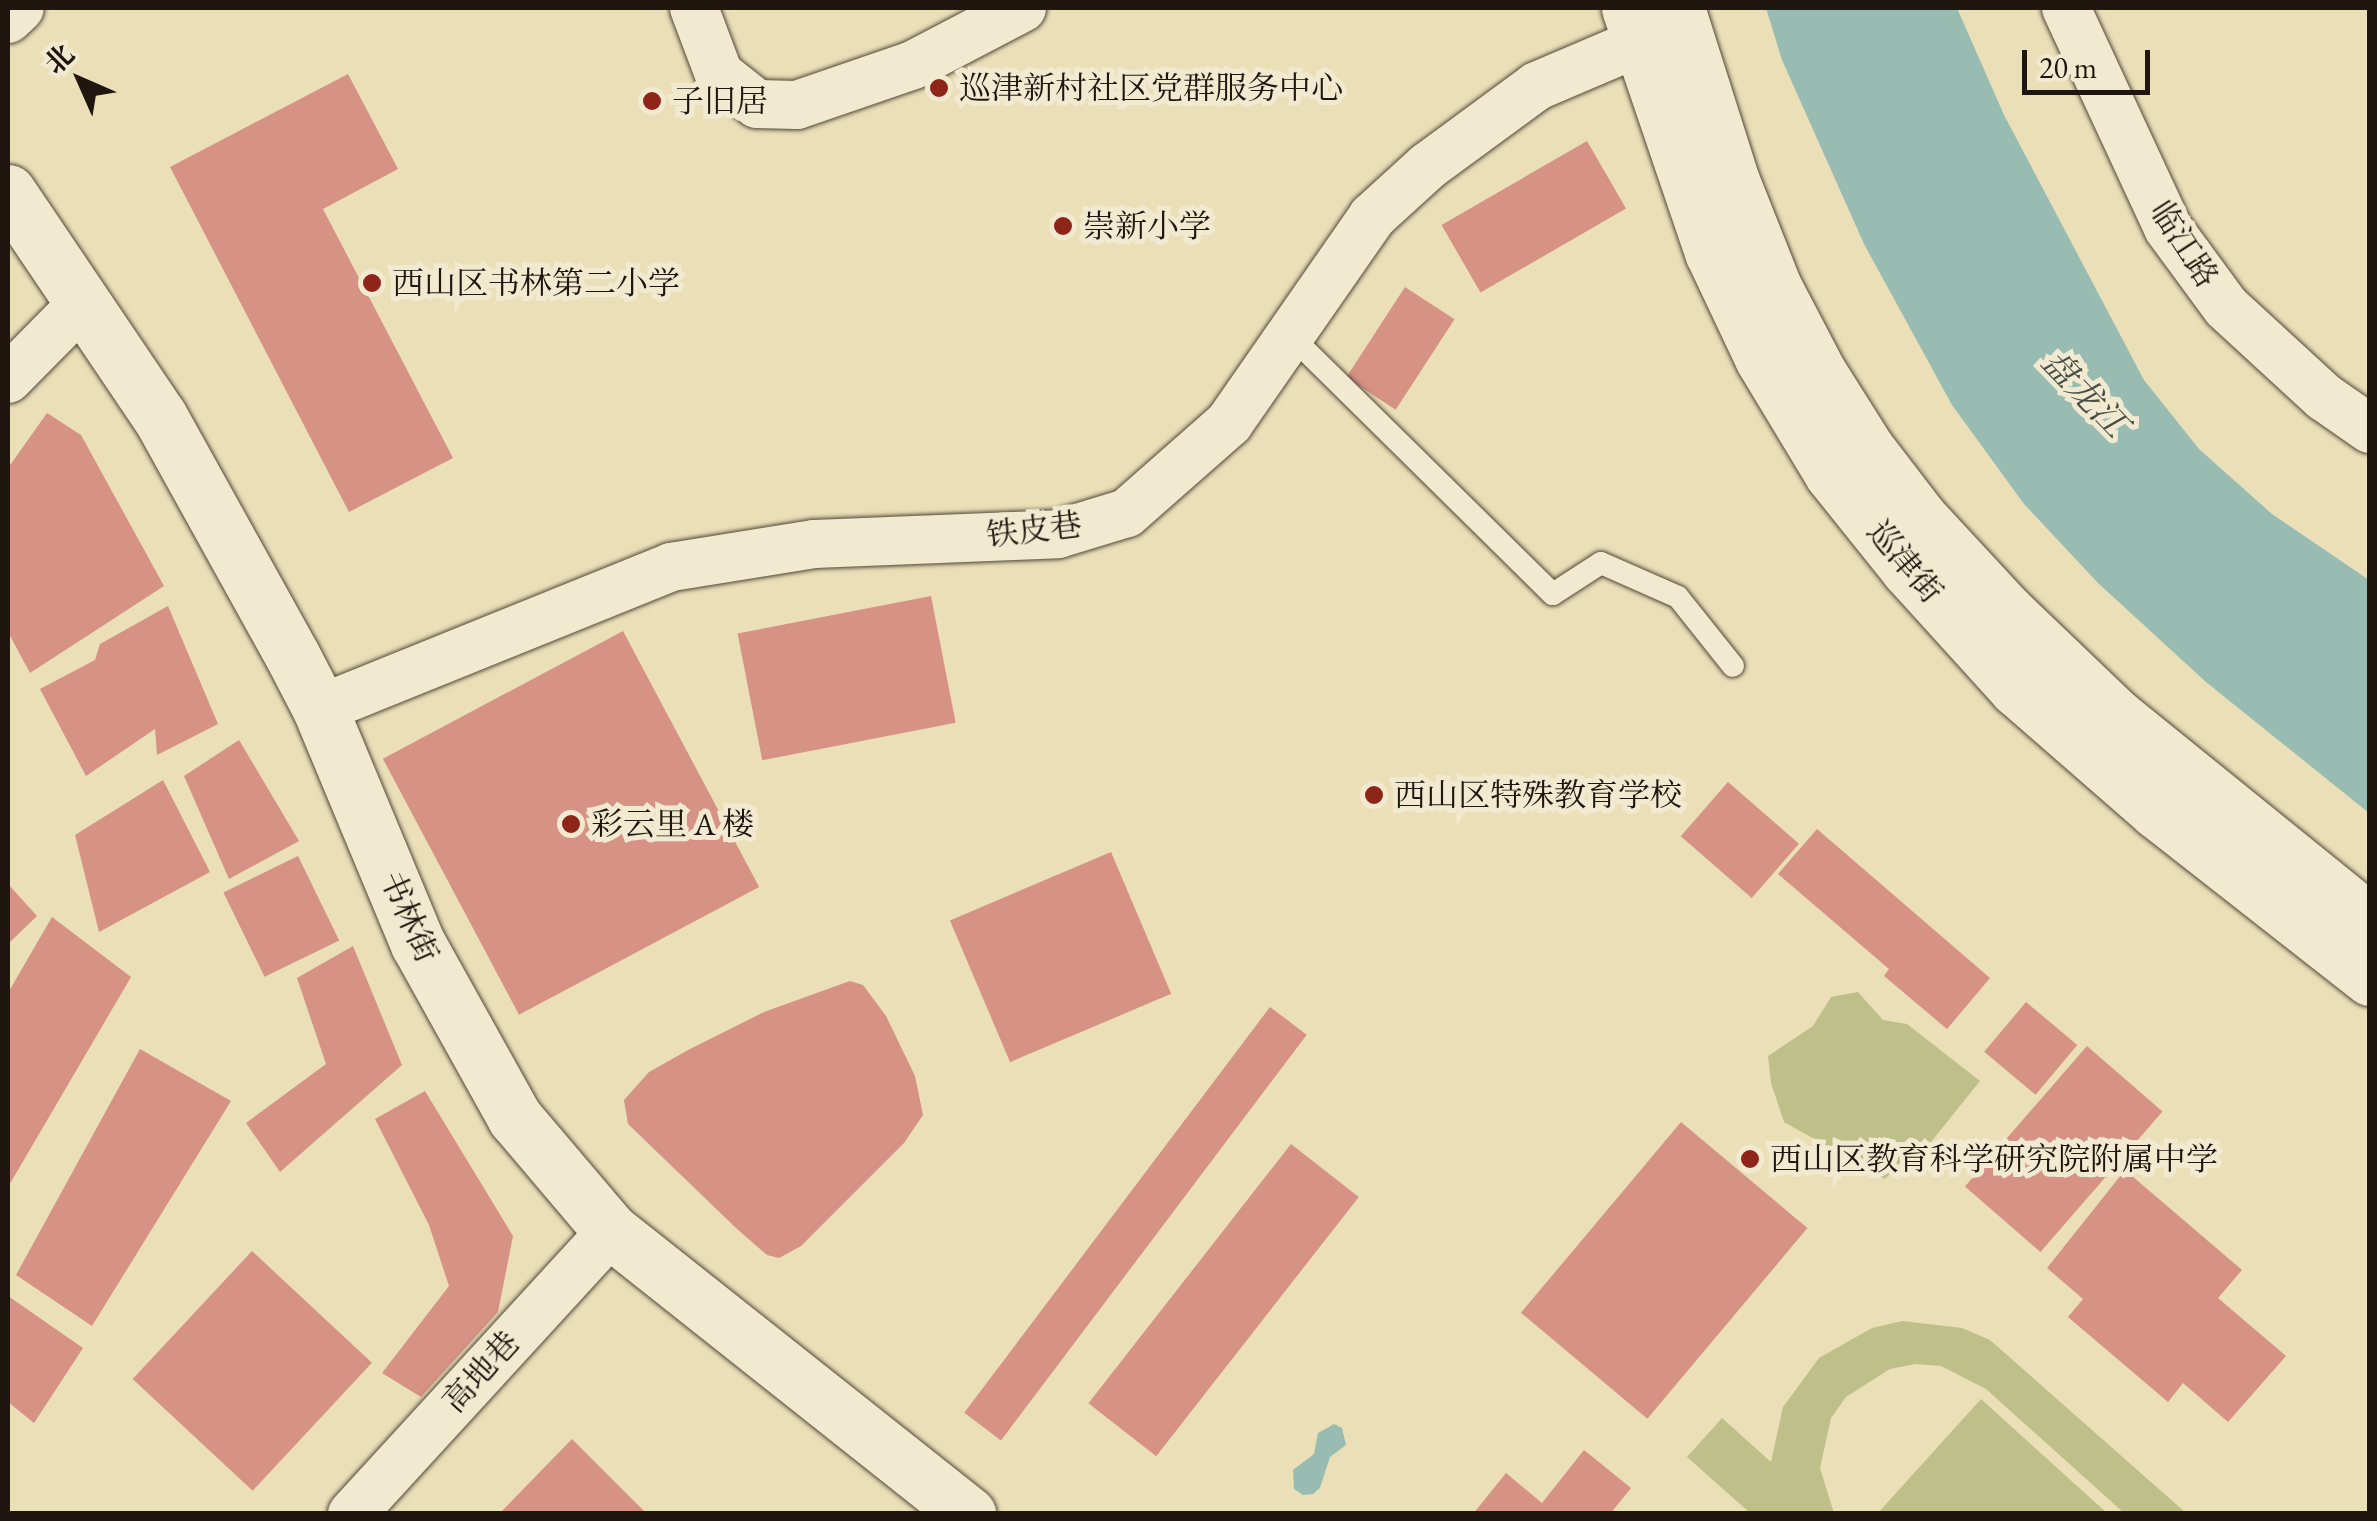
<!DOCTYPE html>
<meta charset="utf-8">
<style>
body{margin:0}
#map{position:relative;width:2377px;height:1521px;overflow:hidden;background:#eadfb7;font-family:"EB Garamond","Noto Serif SC",serif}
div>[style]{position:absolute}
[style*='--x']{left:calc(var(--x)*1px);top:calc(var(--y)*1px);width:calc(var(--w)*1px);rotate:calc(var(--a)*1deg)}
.green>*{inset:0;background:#bfc089}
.water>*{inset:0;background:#98bcb2}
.building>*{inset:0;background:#d59285;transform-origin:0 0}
.roads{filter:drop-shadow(0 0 2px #52483a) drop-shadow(0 0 2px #52483a)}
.service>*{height:22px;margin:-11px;padding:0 11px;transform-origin:11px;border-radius:11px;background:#f1ead0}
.minor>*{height:48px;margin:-24px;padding:0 24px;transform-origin:24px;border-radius:24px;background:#f1ead0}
.tertiary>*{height:55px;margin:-27.5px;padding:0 27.5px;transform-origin:27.5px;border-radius:27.5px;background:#f1ead0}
.secondary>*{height:55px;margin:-27.5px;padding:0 27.5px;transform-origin:27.5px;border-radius:27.5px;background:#f1ead0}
.dots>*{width:28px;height:28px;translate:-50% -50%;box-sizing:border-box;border:5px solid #f1ead0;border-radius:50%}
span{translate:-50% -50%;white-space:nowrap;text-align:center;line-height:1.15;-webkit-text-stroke:10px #f1ead0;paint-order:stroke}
.poi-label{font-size:32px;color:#201610}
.left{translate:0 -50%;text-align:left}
.street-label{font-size:32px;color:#201610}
.water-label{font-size:35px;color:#4a5049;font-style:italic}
.frame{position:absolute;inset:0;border:10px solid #201610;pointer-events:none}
.north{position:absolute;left:30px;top:30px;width:100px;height:100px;-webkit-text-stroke:8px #f1ead0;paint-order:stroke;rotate:315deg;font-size:28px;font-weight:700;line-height:40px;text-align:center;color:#201610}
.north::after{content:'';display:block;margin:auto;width:35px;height:45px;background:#201610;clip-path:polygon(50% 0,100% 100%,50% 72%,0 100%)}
.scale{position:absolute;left:2022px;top:50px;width:128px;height:45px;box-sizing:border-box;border:5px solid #201610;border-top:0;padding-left:12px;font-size:30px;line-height:35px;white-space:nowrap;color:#201610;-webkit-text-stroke:8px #f1ead0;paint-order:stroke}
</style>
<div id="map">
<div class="green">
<i style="clip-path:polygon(1858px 992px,1883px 1020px,1907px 1024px,1980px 1081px,1931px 1142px,1908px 1154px,1885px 1179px,1784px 1122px,1771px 1083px,1768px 1056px,1813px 1026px,1831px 997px)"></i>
<i style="clip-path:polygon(1902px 1321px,1962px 1328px,1990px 1340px,2186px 1513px,2124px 1513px,1986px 1389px,1941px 1366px,1915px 1364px,1890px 1369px,1846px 1397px,1831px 1418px,1820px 1468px,1834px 1513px,1750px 1513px,1687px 1457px,1722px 1418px,1771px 1462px,1783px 1407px,1819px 1358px,1872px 1328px)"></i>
<i style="clip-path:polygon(1981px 1399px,2107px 1513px,1878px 1513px)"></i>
</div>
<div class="water">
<i style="clip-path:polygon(1766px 8px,1957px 8px,2004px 115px,2144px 380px,2199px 449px,2272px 514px,2369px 580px,2369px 813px,2206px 682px,2098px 583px,2024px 504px,1952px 405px,1864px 244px,1782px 60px)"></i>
<i style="clip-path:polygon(1334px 1424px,1342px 1428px,1346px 1445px,1330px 1457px,1320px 1488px,1313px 1494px,1303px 1495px,1294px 1489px,1293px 1470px,1314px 1454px,1318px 1433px)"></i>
</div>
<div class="building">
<i style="clip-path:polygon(348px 74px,398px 169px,323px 209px,453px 458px,349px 512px,170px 167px)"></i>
<i style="left:1587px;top:141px;width:78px;height:168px;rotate:60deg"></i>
<i style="left:1405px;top:287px;width:59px;height:108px;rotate:33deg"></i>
<i style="clip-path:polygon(47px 413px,81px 435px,164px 586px,30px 673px,8px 632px,8px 468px)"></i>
<i style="left:931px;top:596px;width:129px;height:197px;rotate:79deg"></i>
<i style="clip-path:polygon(168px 606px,218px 724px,157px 755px,155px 729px,86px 776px,40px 689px,95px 660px,100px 644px)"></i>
<i style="left:623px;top:631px;width:290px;height:272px;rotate:62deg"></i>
<i style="clip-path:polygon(239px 740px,299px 841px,229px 879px,184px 776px)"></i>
<i style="clip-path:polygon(163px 780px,210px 872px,99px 932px,75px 835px)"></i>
<i style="left:1728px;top:782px;width:94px;height:72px;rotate:41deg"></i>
<i style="clip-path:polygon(1817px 829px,1990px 978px,1947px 1029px,1884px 976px,1889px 969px,1778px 874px)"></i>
<i style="left:1111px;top:852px;width:154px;height:175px;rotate:67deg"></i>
<i style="left:298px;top:856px;width:94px;height:83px;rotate:64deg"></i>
<i style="clip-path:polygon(8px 884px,37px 916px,8px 944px)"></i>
<i style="clip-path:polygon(52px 917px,131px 977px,8px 1187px,8px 993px)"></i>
<i style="clip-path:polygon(353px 946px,402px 1065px,280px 1172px,246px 1123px,326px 1064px,297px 978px)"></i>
<i style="clip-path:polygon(850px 981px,863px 985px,886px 1016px,915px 1076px,923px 1115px,904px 1143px,801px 1246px,779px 1258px,767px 1255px,736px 1228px,628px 1124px,624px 1100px,649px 1072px,690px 1049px,764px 1012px)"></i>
<i style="left:2026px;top:1002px;width:67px;height:65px;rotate:40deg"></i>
<i style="left:1270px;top:1007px;width:46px;height:508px;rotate:37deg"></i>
<i style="left:2087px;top:1046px;width:100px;height:186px;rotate:41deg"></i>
<i style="clip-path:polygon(140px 1049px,231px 1101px,92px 1326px,16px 1275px)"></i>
<i style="clip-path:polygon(425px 1091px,513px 1236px,498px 1312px,421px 1397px,382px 1373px,449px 1286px,429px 1225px,375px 1119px)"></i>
<i style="left:1681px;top:1122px;width:165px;height:249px;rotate:40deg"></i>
<i style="left:1291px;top:1144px;width:86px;height:329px;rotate:38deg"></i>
<i style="clip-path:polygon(2125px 1170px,2242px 1270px,2218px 1298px,2286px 1356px,2228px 1422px,2183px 1383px,2168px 1402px,2068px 1317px,2083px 1299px,2047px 1268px)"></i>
<i style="left:252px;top:1251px;width:164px;height:175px;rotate:43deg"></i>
<i style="clip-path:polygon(8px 1296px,83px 1348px,34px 1423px,8px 1402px)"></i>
<i style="clip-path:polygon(572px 1439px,647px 1514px,499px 1514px)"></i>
<i style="clip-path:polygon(1584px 1450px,1631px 1488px,1610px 1514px,1473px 1514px,1506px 1473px,1542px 1503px)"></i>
</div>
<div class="roads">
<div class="service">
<i style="--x:1290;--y:335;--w:369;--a:44.6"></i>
<i style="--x:1553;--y:594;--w:57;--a:-32.9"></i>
<i style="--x:1601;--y:563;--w:84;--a:23.8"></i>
<i style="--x:1678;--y:597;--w:88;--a:51.4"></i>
</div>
<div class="minor">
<i style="--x:694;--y:8;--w:71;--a:69.3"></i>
<i style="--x:719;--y:74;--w:48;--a:38.3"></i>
<i style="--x:757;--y:104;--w:40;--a:1.4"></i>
<i style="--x:797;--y:105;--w:123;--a:-19"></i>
<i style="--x:913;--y:65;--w:123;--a:-27.6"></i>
<i style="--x:2066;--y:8;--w:242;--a:65.1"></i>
<i style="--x:2168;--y:228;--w:98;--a:53.7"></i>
<i style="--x:2226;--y:307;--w:133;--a:42.6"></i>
<i style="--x:2324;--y:397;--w:56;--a:34.8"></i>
<i style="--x:8;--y:19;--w:16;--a:-43"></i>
<i style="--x:8;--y:379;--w:110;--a:-45.4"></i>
<i style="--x:320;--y:709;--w:379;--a:-22"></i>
<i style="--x:671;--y:567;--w:145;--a:-9.1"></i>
<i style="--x:814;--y:544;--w:244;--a:-2.3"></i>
<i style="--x:1058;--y:534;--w:72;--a:-16.9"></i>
<i style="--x:1127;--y:513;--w:136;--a:-41.4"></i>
<i style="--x:1229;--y:423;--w:251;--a:-55.2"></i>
<i style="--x:1372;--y:217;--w:76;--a:-42.3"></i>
<i style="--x:1428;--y:166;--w:135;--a:-36.3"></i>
<i style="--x:1537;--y:86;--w:112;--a:-23.1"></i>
<i style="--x:352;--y:1514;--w:384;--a:-47.5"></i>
</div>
<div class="tertiary">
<i style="--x:8;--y:192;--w:272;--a:56"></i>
<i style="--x:160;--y:417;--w:272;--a:61"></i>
<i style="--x:292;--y:655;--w:61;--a:62.6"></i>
<i style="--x:320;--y:709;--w:255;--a:67.4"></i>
<i style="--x:418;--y:944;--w:199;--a:60.9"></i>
<i style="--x:515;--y:1118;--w:148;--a:49.7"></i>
<i style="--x:611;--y:1231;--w:456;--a:38.4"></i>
</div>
<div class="secondary">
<i style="--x:1629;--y:8;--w:258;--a:71.2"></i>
<i style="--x:1712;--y:252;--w:117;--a:64.7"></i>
<i style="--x:1762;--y:358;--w:135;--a:58.9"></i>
<i style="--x:1832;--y:474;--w:122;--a:51.3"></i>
<i style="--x:1908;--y:569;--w:161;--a:47.8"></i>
<i style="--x:2016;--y:688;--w:187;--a:41.1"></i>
<i style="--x:2157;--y:811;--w:271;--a:38.1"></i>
<i style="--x:1677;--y:8;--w:182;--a:72.4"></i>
<i style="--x:1732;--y:181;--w:114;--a:68.4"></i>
<i style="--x:1774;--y:287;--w:97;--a:62.4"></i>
<i style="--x:1819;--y:373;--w:90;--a:57.7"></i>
<i style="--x:1867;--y:449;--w:87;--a:52.5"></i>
<i style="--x:1920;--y:518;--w:128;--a:47.2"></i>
<i style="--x:2007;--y:612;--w:152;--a:43.7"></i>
<i style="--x:2117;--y:717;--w:326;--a:39"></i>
</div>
</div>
<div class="dots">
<i style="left:939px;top:88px;background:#8f2418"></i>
<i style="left:652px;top:101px;background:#8f2418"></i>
<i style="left:1063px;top:226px;background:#8f2418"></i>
<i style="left:372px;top:283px;background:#8f2418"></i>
<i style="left:1374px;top:795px;background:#8f2418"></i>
<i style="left:571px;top:824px;background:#8f2418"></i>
<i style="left:1750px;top:1159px;background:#8f2418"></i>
</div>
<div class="poi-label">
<span class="left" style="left:959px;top:88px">巡津新村社区党群服务中心</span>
<span class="left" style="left:672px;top:101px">子旧居</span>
<span class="left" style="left:1083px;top:226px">崇新小学</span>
<span class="left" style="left:392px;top:283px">西山区书林第二小学</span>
<span class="left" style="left:1394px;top:795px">西山区特殊教育学校</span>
<span class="left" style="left:591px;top:824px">彩云里 A 楼</span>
<span class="left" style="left:1770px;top:1159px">西山区教育科学研究院附属中学</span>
</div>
<div class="street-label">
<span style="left:2184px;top:244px;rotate:57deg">临江路</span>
<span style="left:1034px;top:530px;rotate:-7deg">铁皮巷</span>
<span style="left:1905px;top:562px;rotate:50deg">巡津街</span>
<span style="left:409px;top:917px;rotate:66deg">书林街</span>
<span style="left:481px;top:1372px;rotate:-48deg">高地巷</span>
</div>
<div class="water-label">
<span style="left:2085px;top:393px;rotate:46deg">盘龙江</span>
</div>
<div class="frame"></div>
<div class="north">北</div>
<div class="scale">20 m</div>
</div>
